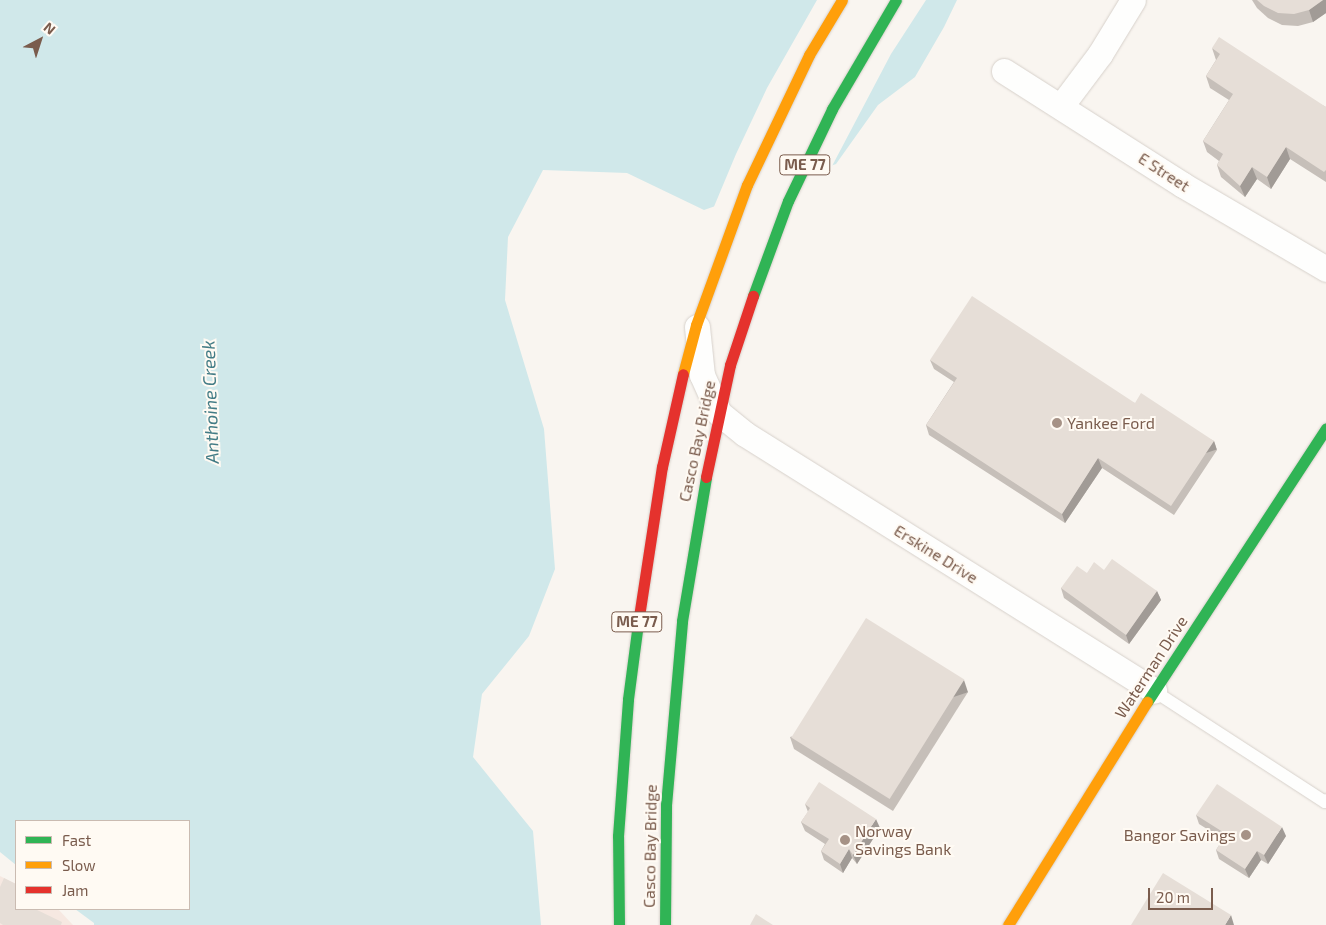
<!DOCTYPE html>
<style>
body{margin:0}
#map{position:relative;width:1326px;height:925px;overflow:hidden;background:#f9f5f0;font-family:"Exo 2",sans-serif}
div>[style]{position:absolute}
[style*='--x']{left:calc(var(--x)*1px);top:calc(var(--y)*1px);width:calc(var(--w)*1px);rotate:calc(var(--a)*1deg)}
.commercial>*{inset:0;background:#f6e8e1}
.water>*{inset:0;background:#d0e8ea}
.pier>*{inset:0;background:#f9f5f0}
.roads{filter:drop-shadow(0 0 1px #d7d1cb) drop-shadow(0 0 1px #d7d1cb)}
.lane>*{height:12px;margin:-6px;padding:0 6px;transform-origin:6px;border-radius:6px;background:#fefefd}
.street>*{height:25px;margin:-12.5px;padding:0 12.5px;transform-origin:12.5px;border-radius:12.5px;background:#fefefd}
.fast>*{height:11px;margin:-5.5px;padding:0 5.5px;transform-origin:5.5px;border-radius:5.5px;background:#30b455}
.slow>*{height:11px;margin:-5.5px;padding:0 5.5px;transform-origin:5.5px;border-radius:5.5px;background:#ff9f0a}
.jam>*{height:11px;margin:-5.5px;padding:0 5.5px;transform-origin:5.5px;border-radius:5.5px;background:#e5322d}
.wall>*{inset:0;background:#c6bfb9}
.shaded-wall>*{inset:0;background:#a19b96;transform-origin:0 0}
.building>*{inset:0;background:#e6ded7;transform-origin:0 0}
.dots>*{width:14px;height:14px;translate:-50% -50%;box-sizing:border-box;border:2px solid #fffaf3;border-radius:50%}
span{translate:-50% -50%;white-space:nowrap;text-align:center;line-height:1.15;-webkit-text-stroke:4px #fffaf3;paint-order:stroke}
.shield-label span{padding:1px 4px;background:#fffaf3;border:1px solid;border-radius:4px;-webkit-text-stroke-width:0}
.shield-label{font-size:15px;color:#7a5c4d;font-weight:700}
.street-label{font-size:16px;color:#7a5c4d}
.poi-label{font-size:16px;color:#7a5c4d}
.left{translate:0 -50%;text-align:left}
.right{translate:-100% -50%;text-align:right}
.water-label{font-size:18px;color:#437c86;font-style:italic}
.legend{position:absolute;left:15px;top:820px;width:175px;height:90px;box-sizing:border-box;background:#fffaf3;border:1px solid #cabbb1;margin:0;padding:6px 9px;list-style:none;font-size:15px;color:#7a5c4d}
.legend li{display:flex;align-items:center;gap:10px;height:25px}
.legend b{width:25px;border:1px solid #cabbb1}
.north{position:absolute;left:15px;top:15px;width:50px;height:50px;-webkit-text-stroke:4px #fffaf3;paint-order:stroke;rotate:40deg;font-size:14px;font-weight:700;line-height:20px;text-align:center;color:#7a5c4d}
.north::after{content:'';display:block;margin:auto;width:18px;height:22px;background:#7a5c4d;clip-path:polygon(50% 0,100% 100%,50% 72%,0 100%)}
.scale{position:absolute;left:1148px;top:888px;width:65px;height:22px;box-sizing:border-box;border:2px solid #7a5c4d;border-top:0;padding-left:6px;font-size:15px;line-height:18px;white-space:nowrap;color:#7a5c4d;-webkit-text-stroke:4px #fffaf3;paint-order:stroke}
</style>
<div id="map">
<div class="commercial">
<i style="clip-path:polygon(0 876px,16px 884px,16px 909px,58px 909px,73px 925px,0 925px)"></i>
</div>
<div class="water">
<i style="clip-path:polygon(0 0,957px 0,944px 27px,915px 77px,878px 105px,836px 164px,704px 210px,627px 173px,543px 170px,508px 237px,505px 300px,544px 429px,555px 569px,529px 636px,482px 694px,473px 757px,533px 831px,541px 925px,94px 925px,94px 923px,75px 909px,189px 909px,189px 821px,16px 821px,16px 865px,0 852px)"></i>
</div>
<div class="pier">
<i style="clip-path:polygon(817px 0,926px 0,891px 54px,831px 168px,713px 209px,736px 154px,767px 88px)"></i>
</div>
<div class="roads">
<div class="lane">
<i style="--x:1154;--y:691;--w:204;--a:33"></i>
<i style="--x:1325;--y:802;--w:2;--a:-63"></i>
</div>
<div class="street">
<i style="--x:1004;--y:71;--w:212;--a:32.5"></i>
<i style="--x:1183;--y:185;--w:166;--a:30.4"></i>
<i style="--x:1061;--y:106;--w:65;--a:-53.1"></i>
<i style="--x:1100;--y:54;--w:63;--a:-58.6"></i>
<i style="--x:697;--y:327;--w:48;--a:84.1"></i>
<i style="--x:702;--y:375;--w:42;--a:65.9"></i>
<i style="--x:719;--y:413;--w:33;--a:39"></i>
<i style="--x:745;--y:434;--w:483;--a:32.1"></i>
</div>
<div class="fast">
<i style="--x:753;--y:296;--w:101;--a:-69.8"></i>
<i style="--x:788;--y:201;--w:102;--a:-64.4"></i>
<i style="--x:832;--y:109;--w:126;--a:-59.6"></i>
<i style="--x:1147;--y:702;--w:327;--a:-56.8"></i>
<i style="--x:619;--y:925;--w:89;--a:-90.6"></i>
<i style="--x:618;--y:836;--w:137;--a:-85.8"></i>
<i style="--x:628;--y:699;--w:77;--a:-82.5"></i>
<i style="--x:665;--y:925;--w:120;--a:-89.5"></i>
<i style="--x:666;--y:805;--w:185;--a:-85"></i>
<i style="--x:682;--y:621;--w:146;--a:-80.5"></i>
</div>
<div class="slow">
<i style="--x:683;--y:374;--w:51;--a:-75.1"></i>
<i style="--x:696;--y:325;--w:149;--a:-70"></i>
<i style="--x:747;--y:185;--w:144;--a:-64.5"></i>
<i style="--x:809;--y:55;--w:64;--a:-59"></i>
<i style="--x:1008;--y:925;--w:263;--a:-58.1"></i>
</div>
<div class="jam">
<i style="--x:706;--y:477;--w:115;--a:-77.9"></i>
<i style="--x:730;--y:365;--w:73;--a:-71.6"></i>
<i style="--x:638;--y:623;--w:158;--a:-81.3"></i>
<i style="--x:662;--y:467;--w:95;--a:-77.3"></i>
</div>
</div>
<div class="wall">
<i style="clip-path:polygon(1252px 0,1326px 0,1326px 13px,1313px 22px,1298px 26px,1282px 25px,1268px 18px,1257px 8px)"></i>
<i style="clip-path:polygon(1212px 48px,1326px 107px,1326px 182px,1290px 159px,1271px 189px,1257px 179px,1245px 197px,1221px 177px,1217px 165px,1219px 161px,1207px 152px,1203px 141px,1229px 100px,1210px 88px,1206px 76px,1216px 60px)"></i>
<i style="clip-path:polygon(930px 360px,1135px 403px,1214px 441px,1217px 450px,1174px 515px,1102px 468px,1065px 523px,929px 435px,926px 425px,954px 382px,934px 369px)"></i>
<i style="clip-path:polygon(1104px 570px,1157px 591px,1161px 600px,1129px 644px,1064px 598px,1061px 588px,1087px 573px)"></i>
<i style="clip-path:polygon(968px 692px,893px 811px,794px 749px,790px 737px)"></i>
<i style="clip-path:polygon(805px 804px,880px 828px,857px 864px,852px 858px,843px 873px,824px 860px,821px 851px,825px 844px,805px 831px,801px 822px,808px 812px)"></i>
<i style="clip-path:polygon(1196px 815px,1286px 836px,1268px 864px,1261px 860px,1249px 878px,1219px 859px,1216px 850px,1223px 839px,1199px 824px)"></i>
</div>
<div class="shaded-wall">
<i style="clip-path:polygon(1323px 0,1326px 0,1326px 13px,1313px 22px,1309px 10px)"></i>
<i style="clip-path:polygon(1286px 147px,1290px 159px,1271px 189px,1267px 177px)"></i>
<i style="clip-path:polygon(1252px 167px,1257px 179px,1245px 197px,1240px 186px)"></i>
<i style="left:1214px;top:441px;width:9px;height:78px;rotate:72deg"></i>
<i style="clip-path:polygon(1098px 458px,1102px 468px,1065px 523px,1062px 514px)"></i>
<i style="clip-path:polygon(1157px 591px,1161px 600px,1129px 644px,1126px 635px)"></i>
<i style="left:964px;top:680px;width:13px;height:141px;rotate:72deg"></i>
<i style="clip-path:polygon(876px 819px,880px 828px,857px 864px,853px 855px)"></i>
<i style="clip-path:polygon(1282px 827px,1286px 836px,1268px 864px,1264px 855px)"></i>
<i style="clip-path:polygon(849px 849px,852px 858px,843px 873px,840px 864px)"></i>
<i style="clip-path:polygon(1257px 851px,1261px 860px,1249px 878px,1245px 869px)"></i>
<i style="clip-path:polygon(1231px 915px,1234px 925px,1225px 925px)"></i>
</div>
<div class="building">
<i style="clip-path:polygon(1257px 0,1323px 0,1309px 10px,1294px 14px,1278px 13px,1264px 6px)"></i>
<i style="clip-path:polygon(1219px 37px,1326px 107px,1326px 170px,1324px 172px,1286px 147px,1267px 177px,1252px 167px,1240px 186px,1217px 165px,1223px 154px,1203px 141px,1233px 94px,1206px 76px,1220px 54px,1212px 48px)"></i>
<i style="clip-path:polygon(972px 296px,1135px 403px,1141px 393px,1214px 441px,1171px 506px,1098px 458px,1062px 514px,926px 425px,957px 378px,930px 360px)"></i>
<i style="clip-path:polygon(1112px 559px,1157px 591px,1126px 635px,1061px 588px,1077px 566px,1087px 573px,1094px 562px,1104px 570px)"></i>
<i style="left:866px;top:618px;width:116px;height:141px;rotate:32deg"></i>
<i style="clip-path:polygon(819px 782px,876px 819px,853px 855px,849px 849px,840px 864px,821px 851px,829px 839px,801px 822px,810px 808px,805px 804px)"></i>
<i style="clip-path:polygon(1217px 784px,1282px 827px,1264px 855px,1257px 851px,1245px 869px,1216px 850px,1226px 834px,1196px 815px)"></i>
<i style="clip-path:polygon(1163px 873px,1231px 915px,1225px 925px,1131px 925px)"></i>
<i style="clip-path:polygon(4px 878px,16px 884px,16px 909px,35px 909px,62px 922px,61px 925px,3px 925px,0 923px,0 887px)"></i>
<i style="clip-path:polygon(756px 914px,773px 925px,750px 925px)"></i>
</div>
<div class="dots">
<i style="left:1057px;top:423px;background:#a69286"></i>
<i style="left:1246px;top:835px;background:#a69286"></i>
<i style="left:845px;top:840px;background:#a69286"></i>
</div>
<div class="shield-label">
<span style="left:805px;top:165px">ME 77</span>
<span style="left:637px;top:622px">ME 77</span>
</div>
<div class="street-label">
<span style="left:1164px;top:172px;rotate:33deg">E Street</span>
<span style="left:697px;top:441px;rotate:-78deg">Casco Bay Bridge</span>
<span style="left:936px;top:554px;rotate:32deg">Erskine Drive</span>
<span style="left:1151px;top:667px;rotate:-57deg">Waterman Drive</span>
<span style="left:650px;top:846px;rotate:-89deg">Casco Bay Bridge</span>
</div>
<div class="poi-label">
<span class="left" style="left:1067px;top:423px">Yankee Ford</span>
<span class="left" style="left:855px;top:840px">Norway<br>Savings Bank</span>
<span class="right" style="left:1236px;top:835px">Bangor Savings</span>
</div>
<div class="water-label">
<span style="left:210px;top:402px;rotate:-92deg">Anthoine Creek</span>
</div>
<ul class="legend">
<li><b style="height:6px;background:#30b455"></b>Fast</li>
<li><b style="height:6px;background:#ff9f0a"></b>Slow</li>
<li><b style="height:6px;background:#e5322d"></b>Jam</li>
</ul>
<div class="north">N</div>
<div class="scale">20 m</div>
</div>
